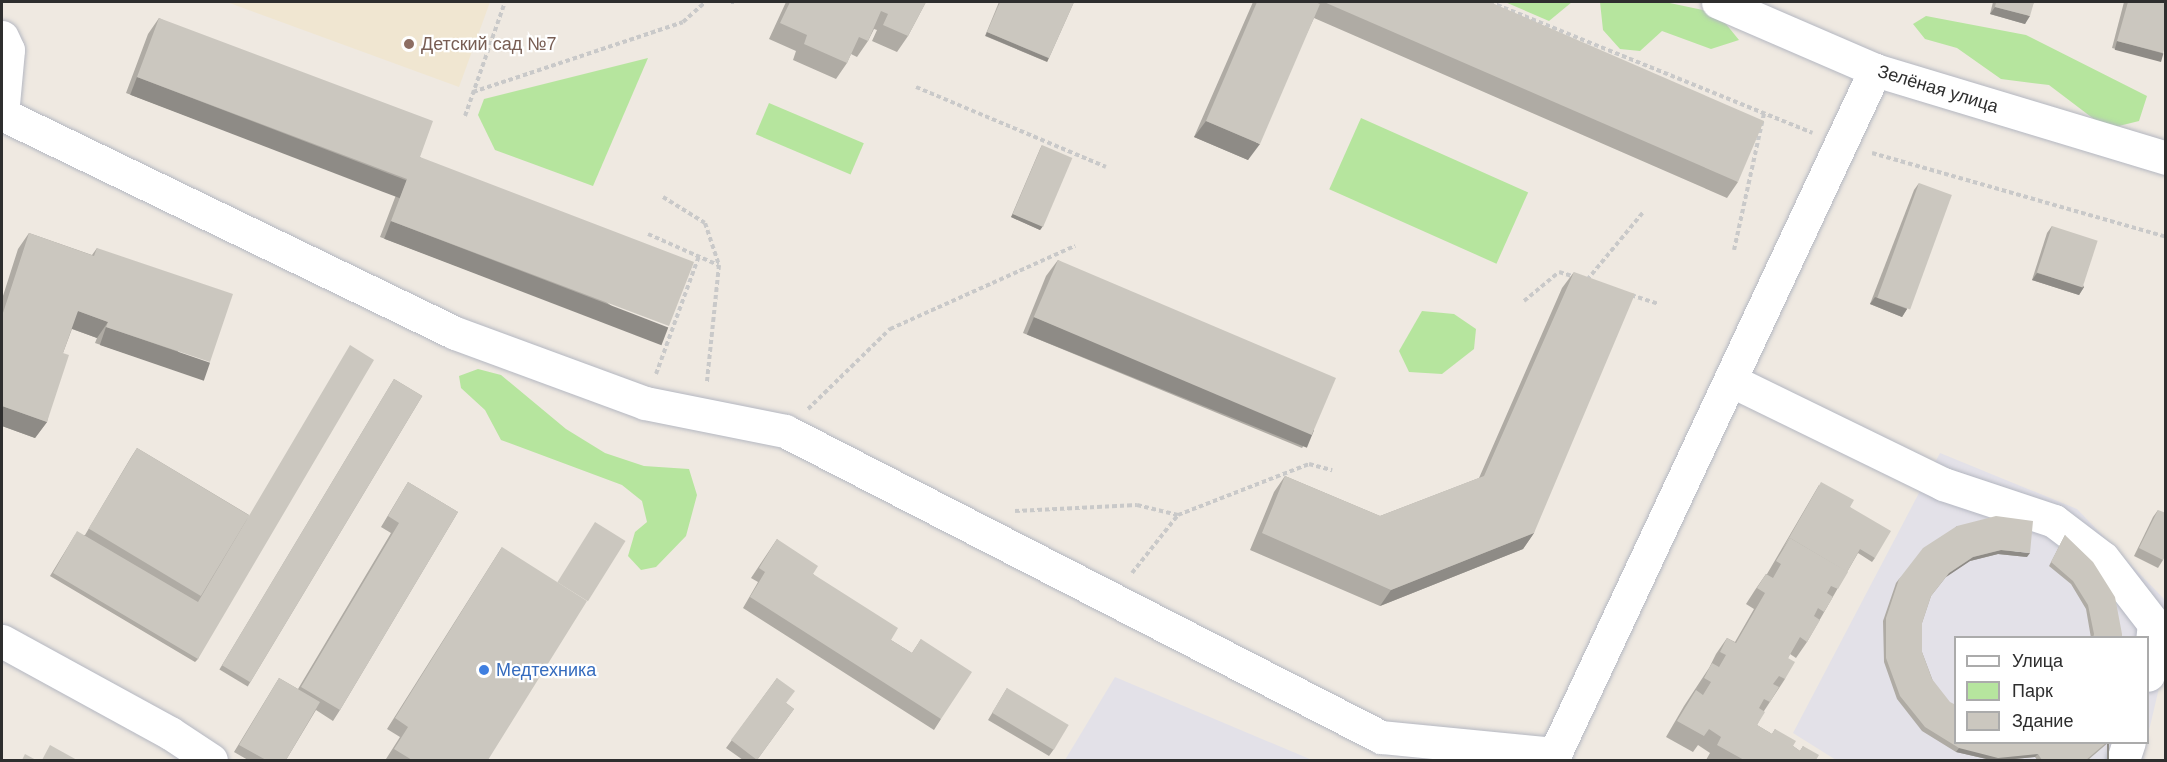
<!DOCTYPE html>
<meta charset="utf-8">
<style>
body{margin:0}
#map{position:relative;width:2167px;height:762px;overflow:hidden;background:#efe9e1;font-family:Arial,sans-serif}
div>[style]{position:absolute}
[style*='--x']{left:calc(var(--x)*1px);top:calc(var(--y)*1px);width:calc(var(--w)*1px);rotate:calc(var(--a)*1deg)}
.industrial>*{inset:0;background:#e3e1e8}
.education>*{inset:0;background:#f0e6d1}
.green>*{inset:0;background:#b6e59e;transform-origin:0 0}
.path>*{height:4px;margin-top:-2px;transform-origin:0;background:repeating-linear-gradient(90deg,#c9c9c9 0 4.5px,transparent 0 7.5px)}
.roads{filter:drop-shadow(0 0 2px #b4b7c1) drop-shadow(0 0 2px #b4b7c1)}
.minor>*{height:33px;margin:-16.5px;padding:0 16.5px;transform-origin:16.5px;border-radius:16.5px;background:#fff}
.wall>*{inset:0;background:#afaba4;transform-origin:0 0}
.shaded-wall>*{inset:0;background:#8e8b86;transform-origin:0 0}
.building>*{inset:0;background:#cbc7bf;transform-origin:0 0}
.dots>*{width:16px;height:16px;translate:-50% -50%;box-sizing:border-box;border:3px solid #fff;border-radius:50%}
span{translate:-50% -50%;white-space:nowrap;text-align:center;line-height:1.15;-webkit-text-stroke:4.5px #fff;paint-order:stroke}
.education-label{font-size:18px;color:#785e54}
.left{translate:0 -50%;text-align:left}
.street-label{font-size:18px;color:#2e2e2e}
.shop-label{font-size:18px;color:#366cbe}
.frame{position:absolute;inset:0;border:3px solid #2e2e2e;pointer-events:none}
.legend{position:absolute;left:1954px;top:636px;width:195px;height:108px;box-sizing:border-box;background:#fff;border:2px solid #ababab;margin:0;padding:8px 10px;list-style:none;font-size:18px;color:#2e2e2e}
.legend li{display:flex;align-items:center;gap:12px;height:30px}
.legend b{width:30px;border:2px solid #ababab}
</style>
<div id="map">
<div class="industrial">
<i style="clip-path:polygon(1940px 453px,2077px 509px,2165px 600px,2165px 662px,2148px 735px,2148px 638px,1956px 638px,1956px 742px,2146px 743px,2141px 760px,1836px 760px,1793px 733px)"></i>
<i style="clip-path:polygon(1115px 677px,1312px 760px,1065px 760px)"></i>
</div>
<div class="education">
<i style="clip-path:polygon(227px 2px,490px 2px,459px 87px)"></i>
</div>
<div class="green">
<i style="clip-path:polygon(1505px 2px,1572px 2px,1549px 21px)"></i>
<i style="clip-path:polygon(1600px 2px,1665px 2px,1717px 13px,1739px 40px,1711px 49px,1662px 31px,1640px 51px,1620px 49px,1603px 30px)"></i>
<i style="clip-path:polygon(1926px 16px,2026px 35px,2147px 96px,2139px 121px,2107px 129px,2049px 85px,2001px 79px,1957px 48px,1925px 39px,1913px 24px)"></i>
<i style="clip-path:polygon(648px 58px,593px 186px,495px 150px,478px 115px,484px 99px)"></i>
<i style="left:769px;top:103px;width:103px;height:34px;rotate:23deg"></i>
<i style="left:1361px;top:118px;width:183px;height:78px;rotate:24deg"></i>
<i style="clip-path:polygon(1422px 311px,1454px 314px,1476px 329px,1474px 349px,1442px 374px,1409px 372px,1399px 351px)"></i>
<i style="clip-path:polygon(478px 369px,501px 375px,566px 429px,605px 453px,644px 466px,689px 469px,697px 495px,686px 536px,656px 567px,641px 570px,628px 556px,635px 532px,647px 522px,642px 501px,622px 485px,501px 440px,485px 410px,461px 388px,459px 376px)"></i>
</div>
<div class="path">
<i style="--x:731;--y:2;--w:3;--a:0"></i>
<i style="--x:1490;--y:2;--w:348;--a:22.1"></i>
<i style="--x:916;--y:87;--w:206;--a:22.8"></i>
<i style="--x:473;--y:92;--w:221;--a:-18.4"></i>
<i style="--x:683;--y:22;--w:30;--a:-42"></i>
<i style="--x:465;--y:116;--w:121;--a:-70.7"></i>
<i style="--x:1872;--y:153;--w:306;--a:15.9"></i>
<i style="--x:663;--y:197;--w:49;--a:31.8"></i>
<i style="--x:705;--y:223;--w:44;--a:71.6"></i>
<i style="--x:719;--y:265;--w:118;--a:95.9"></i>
<i style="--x:648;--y:234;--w:77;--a:23.9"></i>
<i style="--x:1734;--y:250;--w:140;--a:-77.6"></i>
<i style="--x:1587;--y:280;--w:89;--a:-50.4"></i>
<i style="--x:1631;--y:295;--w:28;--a:18"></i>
<i style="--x:1524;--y:301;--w:45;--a:-39.6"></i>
<i style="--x:1559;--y:272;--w:17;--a:17"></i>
<i style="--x:656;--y:374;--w:126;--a:-70"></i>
<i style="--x:808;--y:409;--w:115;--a:-44.3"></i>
<i style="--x:890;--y:329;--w:203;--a:-24.2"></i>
<i style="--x:1015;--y:511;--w:122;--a:-2.8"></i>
<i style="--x:1137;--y:505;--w:42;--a:13.7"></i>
<i style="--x:1178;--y:515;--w:141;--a:-21.3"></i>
<i style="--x:1309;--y:464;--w:24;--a:15"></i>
<i style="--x:1132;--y:573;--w:74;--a:-51.6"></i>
</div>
<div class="roads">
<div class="minor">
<i style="--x:1718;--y:2;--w:171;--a:23.4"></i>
<i style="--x:1875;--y:70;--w:304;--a:16.8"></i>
<i style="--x:2;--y:37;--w:14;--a:65"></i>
<i style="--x:8;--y:50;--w:65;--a:95.3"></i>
<i style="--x:2;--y:114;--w:503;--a:25.8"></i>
<i style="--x:455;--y:333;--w:202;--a:20.2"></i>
<i style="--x:645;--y:403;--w:143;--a:11.3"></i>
<i style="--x:785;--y:431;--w:670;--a:27.18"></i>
<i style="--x:1381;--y:737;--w:175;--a:5.6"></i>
<i style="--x:1732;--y:381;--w:235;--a:26"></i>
<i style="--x:1943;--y:484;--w:117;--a:18.4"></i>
<i style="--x:2054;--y:521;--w:61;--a:37.1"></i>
<i style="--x:2103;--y:558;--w:83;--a:52.3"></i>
<i style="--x:2154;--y:624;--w:51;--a:96.7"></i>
<i style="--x:2;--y:641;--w:192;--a:28.7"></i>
<i style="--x:170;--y:733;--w:49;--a:33.4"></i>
<i style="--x:1552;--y:760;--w:762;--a:-64.91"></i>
<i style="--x:2123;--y:760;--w:19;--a:-72"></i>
</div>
</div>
<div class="wall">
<i style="clip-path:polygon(786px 2px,926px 2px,908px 36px,897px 52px,872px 41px,877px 30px,874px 29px,868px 41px,857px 57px,851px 54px,847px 63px,836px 79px,793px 60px,796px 51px,769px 39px)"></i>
<i style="clip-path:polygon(999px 2px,1074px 2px,1049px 58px,1047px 62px,985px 36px)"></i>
<i style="clip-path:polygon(1253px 2px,1490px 2px,1738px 182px,1727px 198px,1314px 18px,1248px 160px,1194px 137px)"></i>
<i style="clip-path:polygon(1993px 2px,2034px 2px,2025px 24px,1990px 14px)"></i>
<i style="clip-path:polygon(2124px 2px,2166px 2px,2163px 53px,2158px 60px,2112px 48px)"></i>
<i style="clip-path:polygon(159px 18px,420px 157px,658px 342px,380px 237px,396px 195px,126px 93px,148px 34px)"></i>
<i style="clip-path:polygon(1042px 145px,1043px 226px,1040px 230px,1011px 217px,1040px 149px)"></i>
<i style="clip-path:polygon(1919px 183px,1907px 309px,1902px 317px,1870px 304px,1914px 190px)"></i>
<i style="clip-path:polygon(2052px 226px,2084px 287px,2079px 295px,2032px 280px,2047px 233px)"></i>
<i style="clip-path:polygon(29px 233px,92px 255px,97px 248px,199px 378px,95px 343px,97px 338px,72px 329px,63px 353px,47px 422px,35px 438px,2px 426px,2px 299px,18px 249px)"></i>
<i style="clip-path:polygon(1058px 260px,1313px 432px,1302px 448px,1023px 333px,1046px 276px)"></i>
<i style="clip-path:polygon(1574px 272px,1534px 533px,1523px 549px,1380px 606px,1250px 550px,1274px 492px,1285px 476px,1380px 516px,1479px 478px,1562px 288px)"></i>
<i style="left:394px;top:379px;width:33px;height:339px;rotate:31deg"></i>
<i style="clip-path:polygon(137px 448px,249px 515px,198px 659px,195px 662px,50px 576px,75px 535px,85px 535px,130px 459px)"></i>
<i style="clip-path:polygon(408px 482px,458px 512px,340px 710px,333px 721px,316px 710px,286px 760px,248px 760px,234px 752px,279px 678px,298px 689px,391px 533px,381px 527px)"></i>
<i style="clip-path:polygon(1819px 485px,1850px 507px,1875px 558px,1872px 562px,1858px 553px,1807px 642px,1796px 658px,1790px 654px,1788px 658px,1785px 679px,1764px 711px,1757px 725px,1772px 734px,1775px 729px,1793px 746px,1800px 751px,1803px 746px,1816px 760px,1706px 760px,1710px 753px,1698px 745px,1693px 752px,1666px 737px,1684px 706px,1709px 668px,1716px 654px,1727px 638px,1735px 642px,1754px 609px,1746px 604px,1755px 590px,1766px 574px,1767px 574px)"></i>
<i style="clip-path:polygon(2158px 510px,2163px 560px,2158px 568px,2134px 556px,2153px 517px)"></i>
<i style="clip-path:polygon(1957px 526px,2027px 557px,1998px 554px,1970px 561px,1946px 577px,1931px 596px,1922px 623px,1922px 652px,1956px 742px,2109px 742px,2088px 760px,2037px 760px,2035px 757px,2004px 760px,1991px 760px,1956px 752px,1922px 731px,1897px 699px,1884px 662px,1883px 621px,1896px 583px,1899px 579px)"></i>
<i style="clip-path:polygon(2065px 535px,2122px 638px,2091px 638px,2086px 609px,2071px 584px,2049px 566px)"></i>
<i style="clip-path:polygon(777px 539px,813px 574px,891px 640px,912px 653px,921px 639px,941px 719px,934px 730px,743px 608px,758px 582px,751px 578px)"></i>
<i style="clip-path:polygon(502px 547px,488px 760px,388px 760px,386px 759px,400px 737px,387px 729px)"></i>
<i style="clip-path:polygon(777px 678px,786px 703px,794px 709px,757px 760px,743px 760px,726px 748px)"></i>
<i style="clip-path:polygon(1007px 688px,1054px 749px,1049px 756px,988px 720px)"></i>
</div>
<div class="shaded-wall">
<i style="clip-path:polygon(1995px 7px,2030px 16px,2025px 24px,1990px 14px)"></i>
<i style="left:987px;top:32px;width:67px;height:4px;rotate:23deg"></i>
<i style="left:2117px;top:41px;width:48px;height:9px;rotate:15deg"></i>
<i style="left:137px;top:77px;width:289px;height:19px;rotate:21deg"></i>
<i style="clip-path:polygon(1206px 121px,1260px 144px,1248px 160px,1194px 137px)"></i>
<i style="clip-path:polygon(1013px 214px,1043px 226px,1040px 230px,1011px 217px)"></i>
<i style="left:391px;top:221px;width:297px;height:19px;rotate:21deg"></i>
<i style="clip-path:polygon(2037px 273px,2084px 287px,2079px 295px,2032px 280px)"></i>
<i style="clip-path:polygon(1875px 297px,1907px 309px,1902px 317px,1870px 304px)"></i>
<i style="clip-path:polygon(78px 311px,108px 322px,97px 338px,67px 327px)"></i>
<i style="left:1034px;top:317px;width:302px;height:19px;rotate:22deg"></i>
<i style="left:106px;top:327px;width:110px;height:19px;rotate:19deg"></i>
<i style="clip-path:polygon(2px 406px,47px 422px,35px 438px,2px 426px)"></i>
<i style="clip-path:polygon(1534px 533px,1523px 549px,1380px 606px,1391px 590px)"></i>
<i style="clip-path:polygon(2001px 550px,2030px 553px,2027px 557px,1998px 554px,1970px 561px,1946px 577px,1949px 573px,1973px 557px)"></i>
<i style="left:2107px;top:742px;width:2px;height:28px"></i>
<i style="clip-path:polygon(1959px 748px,2038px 754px,2035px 757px,2004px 760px,1991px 760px,1956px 752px)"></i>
</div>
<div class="building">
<i style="clip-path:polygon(790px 2px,926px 2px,908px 36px,883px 25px,888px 14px,881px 11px,868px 41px,859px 37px,847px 63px,804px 44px,807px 35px,780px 23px)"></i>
<i style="clip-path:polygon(1000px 2px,1074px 2px,1049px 58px,987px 32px)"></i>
<i style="clip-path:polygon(1257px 2px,1315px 2px,1320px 4px,1260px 144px,1206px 121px)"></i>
<i style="clip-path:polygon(1324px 2px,1490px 2px,1764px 121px,1738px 182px)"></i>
<i style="clip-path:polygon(1996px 2px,2034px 2px,2030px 16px,1995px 7px)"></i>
<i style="clip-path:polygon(2128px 2px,2166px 2px,2166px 43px,2163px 53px,2117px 41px)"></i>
<i style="clip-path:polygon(159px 18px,433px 121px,420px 157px,694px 262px,669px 326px,391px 221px,407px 179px,137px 77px)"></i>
<i style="left:1042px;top:145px;width:33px;height:75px;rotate:23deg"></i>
<i style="left:1919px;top:183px;width:35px;height:122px;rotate:20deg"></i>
<i style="left:2052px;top:226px;width:48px;height:49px;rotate:18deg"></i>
<i style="clip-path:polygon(29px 233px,94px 256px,97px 248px,233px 294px,210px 362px,106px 327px,108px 322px,78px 311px,63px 353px,69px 355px,47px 422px,2px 406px,2px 316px)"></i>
<i style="left:1058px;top:260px;width:302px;height:62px;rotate:23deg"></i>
<i style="clip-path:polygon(1574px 272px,1635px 294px,1534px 533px,1391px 590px,1262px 533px,1285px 476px,1380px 516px,1484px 476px)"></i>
<i style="clip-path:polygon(350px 345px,374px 360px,198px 659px,53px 573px,77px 531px,198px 602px)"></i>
<i style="left:394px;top:379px;width:33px;height:334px;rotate:31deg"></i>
<i style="left:137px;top:448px;width:131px;height:94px;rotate:31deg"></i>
<i style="clip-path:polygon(408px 482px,458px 512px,340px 710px,301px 687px,399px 523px,388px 516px)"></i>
<i style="clip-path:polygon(1821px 482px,1854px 500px,1850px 507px,1891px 531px,1875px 558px,1860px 549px,1847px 572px,1790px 538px,1782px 550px)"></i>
<i style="clip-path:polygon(2158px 510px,2166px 513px,2166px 555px,2163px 560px,2139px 548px)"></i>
<i style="clip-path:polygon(1996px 516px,2033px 521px,2030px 553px,2001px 550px,1973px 557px,1949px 573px,1931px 596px,1922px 623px,1922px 652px,1932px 679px,1950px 702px,1956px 705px,1956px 742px,2107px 742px,2086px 760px,2042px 760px,2038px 754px,1998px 758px,1959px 748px,1925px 727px,1900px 696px,1886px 658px,1886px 618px,1899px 579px,1923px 548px,1957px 526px)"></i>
<i style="left:595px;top:522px;width:36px;height:71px;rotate:32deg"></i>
<i style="clip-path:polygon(2065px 535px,2093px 562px,2115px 597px,2122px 634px,2122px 638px,2093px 638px,2094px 634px,2088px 605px,2073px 581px,2051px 562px)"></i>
<i style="clip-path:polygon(1790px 538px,1848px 572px,1838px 589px,1831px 586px,1827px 593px,1833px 597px,1824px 612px,1818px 608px,1814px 616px,1820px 620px,1807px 642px,1800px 637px,1788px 658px,1795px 662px,1785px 679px,1779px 676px,1773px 684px,1779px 687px,1770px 702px,1764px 699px,1759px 708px,1765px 712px,1757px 725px,1772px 734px,1775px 729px,1796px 741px,1793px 746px,1800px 751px,1803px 746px,1819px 755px,1816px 760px,1744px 760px,1717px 745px,1721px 737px,1709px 729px,1704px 736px,1677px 721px,1696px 690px,1703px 695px,1711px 682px,1704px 678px,1712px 663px,1719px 667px,1726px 655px,1720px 652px,1727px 638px,1736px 643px,1765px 593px,1757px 588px,1766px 574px,1773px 578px,1781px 564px,1776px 561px)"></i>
<i style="clip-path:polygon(777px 539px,818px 566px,813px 574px,898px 628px,891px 640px,912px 653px,921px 639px,972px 672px,941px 719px,750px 597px,765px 572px,759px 568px)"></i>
<i style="clip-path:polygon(502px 547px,587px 601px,488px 760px,412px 760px,394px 749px,408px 727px,395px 718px)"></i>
<i style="clip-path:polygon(279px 678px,320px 702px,286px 760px,266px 760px,239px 745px)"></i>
<i style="clip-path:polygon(777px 678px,795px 691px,786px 703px,794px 709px,757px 760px,731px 740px)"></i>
<i style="left:1007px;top:688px;width:72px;height:29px;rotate:31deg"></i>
<i style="clip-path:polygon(50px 745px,77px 760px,42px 760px)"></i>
<i style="clip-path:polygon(25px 754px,36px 760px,22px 760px)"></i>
</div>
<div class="dots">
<i style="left:409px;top:44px;background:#8d6e63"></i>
<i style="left:484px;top:670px;background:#3f7fe0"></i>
</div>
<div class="education-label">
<span class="left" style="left:421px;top:44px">Детский сад №7</span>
</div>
<div class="street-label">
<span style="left:1938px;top:89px;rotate:17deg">Зелёная улица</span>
</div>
<div class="shop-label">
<span class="left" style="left:496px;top:670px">Медтехника</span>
</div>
<div class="frame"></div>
<ul class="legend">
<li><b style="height:8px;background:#fff"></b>Улица</li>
<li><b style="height:16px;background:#b6e59e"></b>Парк</li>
<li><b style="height:16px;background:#cbc7bf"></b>Здание</li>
</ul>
</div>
